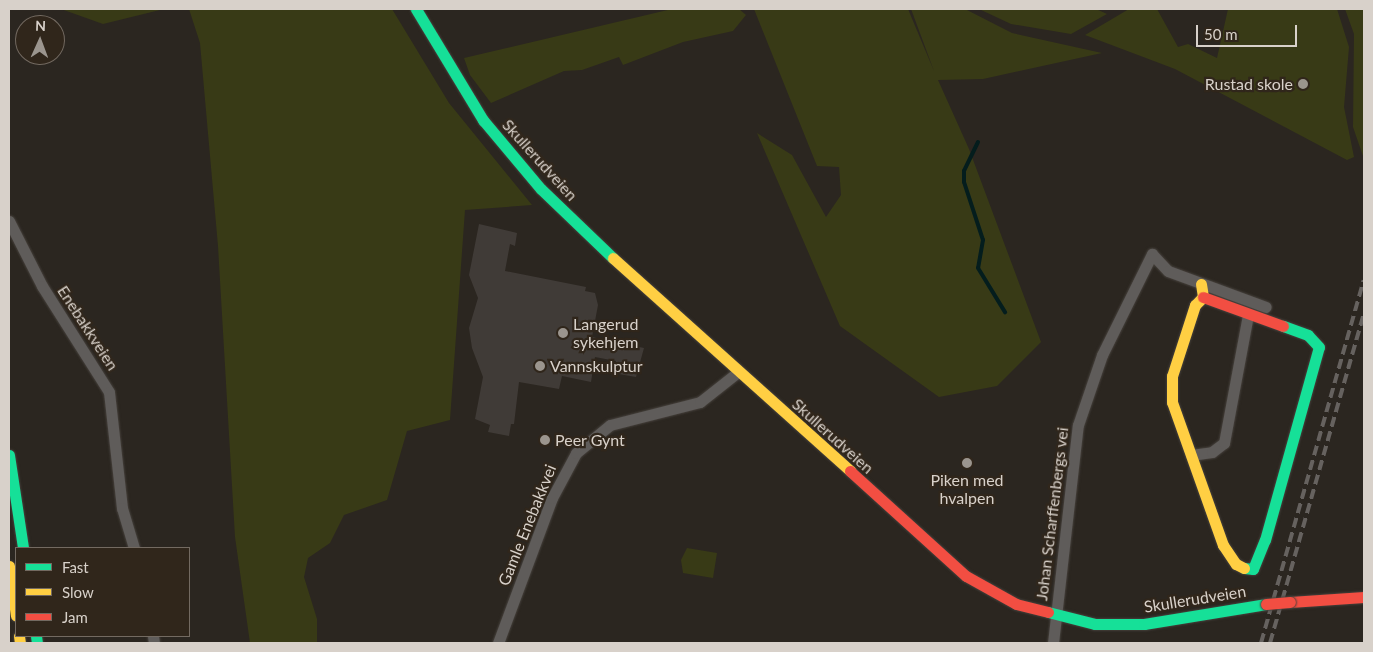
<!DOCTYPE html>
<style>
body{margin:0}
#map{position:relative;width:1373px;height:652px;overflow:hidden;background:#2b2620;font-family:Lato,sans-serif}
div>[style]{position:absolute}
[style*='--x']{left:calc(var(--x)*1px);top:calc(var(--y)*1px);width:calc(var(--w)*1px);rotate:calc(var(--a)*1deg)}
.green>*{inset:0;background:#383a16}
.stream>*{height:4px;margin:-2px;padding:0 2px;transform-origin:2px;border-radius:2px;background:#041d1d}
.building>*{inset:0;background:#403b37}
.roads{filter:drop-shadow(0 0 1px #46413c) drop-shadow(0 0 1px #46413c)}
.street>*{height:11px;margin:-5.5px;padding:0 5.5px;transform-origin:5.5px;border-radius:5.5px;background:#5f5c5a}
.fast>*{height:11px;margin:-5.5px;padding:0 5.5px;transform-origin:5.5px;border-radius:5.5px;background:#16e098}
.slow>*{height:11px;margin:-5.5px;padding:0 5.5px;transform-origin:5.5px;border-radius:5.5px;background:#ffcf43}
.jam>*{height:11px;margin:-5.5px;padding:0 5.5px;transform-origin:5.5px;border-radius:5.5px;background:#f24e42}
.rail>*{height:4px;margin-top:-2px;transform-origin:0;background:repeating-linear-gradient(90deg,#66625f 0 10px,transparent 0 15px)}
.bridges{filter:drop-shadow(0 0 1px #46413c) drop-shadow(0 0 1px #46413c)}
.jam-bridge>*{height:11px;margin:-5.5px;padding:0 5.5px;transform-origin:5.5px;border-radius:5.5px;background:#f24e42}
.dots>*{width:14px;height:14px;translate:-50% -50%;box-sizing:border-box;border:2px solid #30261b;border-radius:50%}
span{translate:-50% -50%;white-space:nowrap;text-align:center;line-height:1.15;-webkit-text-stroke:4.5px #30261b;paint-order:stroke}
.poi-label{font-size:16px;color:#d8d1ca}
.right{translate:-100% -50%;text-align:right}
.left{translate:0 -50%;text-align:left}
.street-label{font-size:16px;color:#d8d1ca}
.frame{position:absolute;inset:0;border:10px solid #d8d1ca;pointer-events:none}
.legend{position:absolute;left:15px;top:547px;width:175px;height:90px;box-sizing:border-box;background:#30261b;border:1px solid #736a61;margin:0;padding:6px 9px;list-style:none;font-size:15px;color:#d8d1ca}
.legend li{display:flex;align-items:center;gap:10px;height:25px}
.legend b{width:25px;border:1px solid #736a61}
.north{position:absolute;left:15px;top:15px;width:50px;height:50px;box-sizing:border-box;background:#30261b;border:1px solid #736a61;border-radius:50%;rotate:2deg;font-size:14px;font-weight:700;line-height:20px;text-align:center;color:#d8d1ca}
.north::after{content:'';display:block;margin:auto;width:18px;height:22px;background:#9b958e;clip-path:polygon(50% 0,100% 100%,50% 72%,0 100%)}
.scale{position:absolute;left:1196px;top:25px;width:101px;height:22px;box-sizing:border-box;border:2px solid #d8d1ca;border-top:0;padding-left:6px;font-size:15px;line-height:18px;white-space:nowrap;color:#d8d1ca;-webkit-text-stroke:4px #30261b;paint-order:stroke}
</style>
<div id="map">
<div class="green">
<i style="clip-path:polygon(61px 9px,164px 9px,103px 24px)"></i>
<i style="clip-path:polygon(189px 9px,392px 9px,449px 103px,532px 205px,465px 210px,450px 420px,407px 431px,387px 500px,344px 515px,330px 543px,308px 558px,304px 577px,317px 619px,317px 643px,250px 643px,235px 537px,218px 246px,200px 43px)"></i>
<i style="clip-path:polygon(672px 9px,739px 9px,746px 15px,733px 31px,683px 42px,623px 65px,619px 57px,582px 70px,564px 71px,491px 103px,470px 75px,464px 58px)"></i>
<i style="clip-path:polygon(754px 9px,908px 9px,934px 71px,911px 9px,965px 9px,1012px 33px,1102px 53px,983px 79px,938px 80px,969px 149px,1041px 342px,997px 386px,939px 397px,840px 326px,757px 133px,792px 155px,826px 217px,841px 195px,839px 167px,817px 166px)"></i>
<i style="clip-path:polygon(979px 9px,1096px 9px,1107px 14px,1071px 34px,1011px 24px)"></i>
<i style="clip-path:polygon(1129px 9px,1157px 9px,1178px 47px,1188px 44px,1217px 58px,1228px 9px,1337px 9px,1349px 47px,1344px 107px,1354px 157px,1347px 160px,1175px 69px,1085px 35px)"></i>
<i style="clip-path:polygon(1345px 9px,1364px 9px,1364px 159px,1353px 127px,1354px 34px)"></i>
<i style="clip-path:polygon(687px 548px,717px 553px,713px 578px,683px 573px,681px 560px)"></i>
</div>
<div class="stream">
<i style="--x:978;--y:142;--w:32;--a:116"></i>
<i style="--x:964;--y:171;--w:11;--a:90"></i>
<i style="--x:964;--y:182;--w:61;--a:71.9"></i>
<i style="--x:983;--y:240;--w:28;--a:100"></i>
<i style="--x:978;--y:268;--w:52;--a:58.5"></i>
</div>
<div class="building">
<i style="clip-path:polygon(479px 224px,517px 233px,515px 246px,510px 244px,505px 271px,586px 287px,585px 291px,595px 293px,598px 305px,592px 337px,644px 348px,636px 377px,613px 373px,616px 361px,595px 357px,591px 382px,562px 376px,559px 389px,519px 382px,514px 424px,511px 424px,509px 436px,488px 432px,490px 425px,475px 419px,483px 377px,472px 348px,469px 328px,478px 298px,469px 275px)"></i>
</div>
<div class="roads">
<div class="street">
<i style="--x:9;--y:221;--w:73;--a:63.1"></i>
<i style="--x:42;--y:286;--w:125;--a:57.7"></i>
<i style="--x:109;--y:392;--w:117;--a:83.6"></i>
<i style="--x:122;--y:508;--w:42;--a:73.3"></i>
<i style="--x:1191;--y:455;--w:21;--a:-8"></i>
<i style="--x:1212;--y:452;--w:15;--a:-37"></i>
<i style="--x:1224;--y:443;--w:130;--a:-79.4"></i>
<i style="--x:153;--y:636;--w:7;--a:82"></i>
<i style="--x:498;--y:643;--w:155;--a:-69.6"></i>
<i style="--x:552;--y:498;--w:51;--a:-61.9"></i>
<i style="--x:576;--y:453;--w:44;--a:-39.5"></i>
<i style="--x:610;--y:425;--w:93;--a:-14.3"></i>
<i style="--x:700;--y:402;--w:48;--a:-38.3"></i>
<i style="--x:1053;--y:643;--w:219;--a:-83.5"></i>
<i style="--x:1078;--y:425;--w:74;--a:-71.1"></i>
<i style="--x:1102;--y:355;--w:113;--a:-63.7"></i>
<i style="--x:1152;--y:254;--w:23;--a:47"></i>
<i style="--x:1168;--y:271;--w:104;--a:20.2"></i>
</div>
<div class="fast">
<i style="--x:416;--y:9;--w:130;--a:58.9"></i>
<i style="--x:483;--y:120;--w:90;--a:50"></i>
<i style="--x:541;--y:189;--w:100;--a:43.8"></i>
<i style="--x:9;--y:455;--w:94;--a:81.4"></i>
<i style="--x:1244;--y:568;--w:9;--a:6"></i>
<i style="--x:1253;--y:569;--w:31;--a:-68"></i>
<i style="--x:1265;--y:540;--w:200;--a:-74.4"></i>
<i style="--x:1319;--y:347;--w:16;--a:-133"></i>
<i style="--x:1308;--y:335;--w:27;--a:-160"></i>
<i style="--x:1048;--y:612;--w:49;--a:14.3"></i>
<i style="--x:1095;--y:624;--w:49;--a:0"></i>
<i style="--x:1144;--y:624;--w:124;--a:-9.3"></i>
<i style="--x:36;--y:636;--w:7;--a:82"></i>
</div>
<div class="slow">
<i style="--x:613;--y:258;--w:319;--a:41.9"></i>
<i style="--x:1201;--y:284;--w:13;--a:81"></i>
<i style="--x:1203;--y:297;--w:11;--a:135"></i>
<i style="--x:1195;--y:305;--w:75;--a:107.9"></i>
<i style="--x:1172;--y:376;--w:26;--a:90"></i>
<i style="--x:1172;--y:402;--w:152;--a:70.4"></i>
<i style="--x:1223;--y:545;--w:23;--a:56"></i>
<i style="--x:1236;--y:564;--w:9;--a:27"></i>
<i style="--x:9;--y:566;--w:50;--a:82"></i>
<i style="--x:19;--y:636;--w:7;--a:82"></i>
</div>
<div class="jam">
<i style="--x:1203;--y:297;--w:85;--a:19.9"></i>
<i style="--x:850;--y:471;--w:156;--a:42.2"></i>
<i style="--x:966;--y:576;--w:57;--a:29.2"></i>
<i style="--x:1016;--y:604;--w:33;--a:14"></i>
<i style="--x:1290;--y:602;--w:74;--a:-3.9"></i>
</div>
</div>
<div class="rail">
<i style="--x:1261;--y:643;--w:377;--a:-74.2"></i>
<i style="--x:1270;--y:643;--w:342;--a:-74.1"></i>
</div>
<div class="bridges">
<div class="jam-bridge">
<i style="--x:1266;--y:604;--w:24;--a:-5"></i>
</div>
</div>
<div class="dots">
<i style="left:1303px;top:84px;background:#9b958e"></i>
<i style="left:563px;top:333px;background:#9b958e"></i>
<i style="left:540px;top:366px;background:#9b958e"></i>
<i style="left:545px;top:440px;background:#9b958e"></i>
<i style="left:967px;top:463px;background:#9b958e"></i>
</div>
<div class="poi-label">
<span class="right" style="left:1293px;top:84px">Rustad skole</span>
<span class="left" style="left:573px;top:333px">Langerud<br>sykehjem</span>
<span class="left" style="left:550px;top:366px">Vannskulptur</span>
<span class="left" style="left:555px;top:440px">Peer Gynt</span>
<span style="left:967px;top:489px">Piken med<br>hvalpen</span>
</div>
<div class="street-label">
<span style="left:540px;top:160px;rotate:48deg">Skullerudveien</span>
<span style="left:88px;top:328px;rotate:57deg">Enebakkveien</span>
<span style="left:833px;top:436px;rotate:42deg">Skullerudveien</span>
<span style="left:1052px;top:514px;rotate:-83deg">Johan Scharffenbergs vei</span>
<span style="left:527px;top:525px;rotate:-68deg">Gamle Enebakkvei</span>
<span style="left:1195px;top:599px;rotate:-9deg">Skullerudveien</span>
</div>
<div class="frame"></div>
<ul class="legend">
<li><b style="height:6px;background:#16e098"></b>Fast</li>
<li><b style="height:6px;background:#ffcf43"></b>Slow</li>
<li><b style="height:6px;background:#f24e42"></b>Jam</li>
</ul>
<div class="north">N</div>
<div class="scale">50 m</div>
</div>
